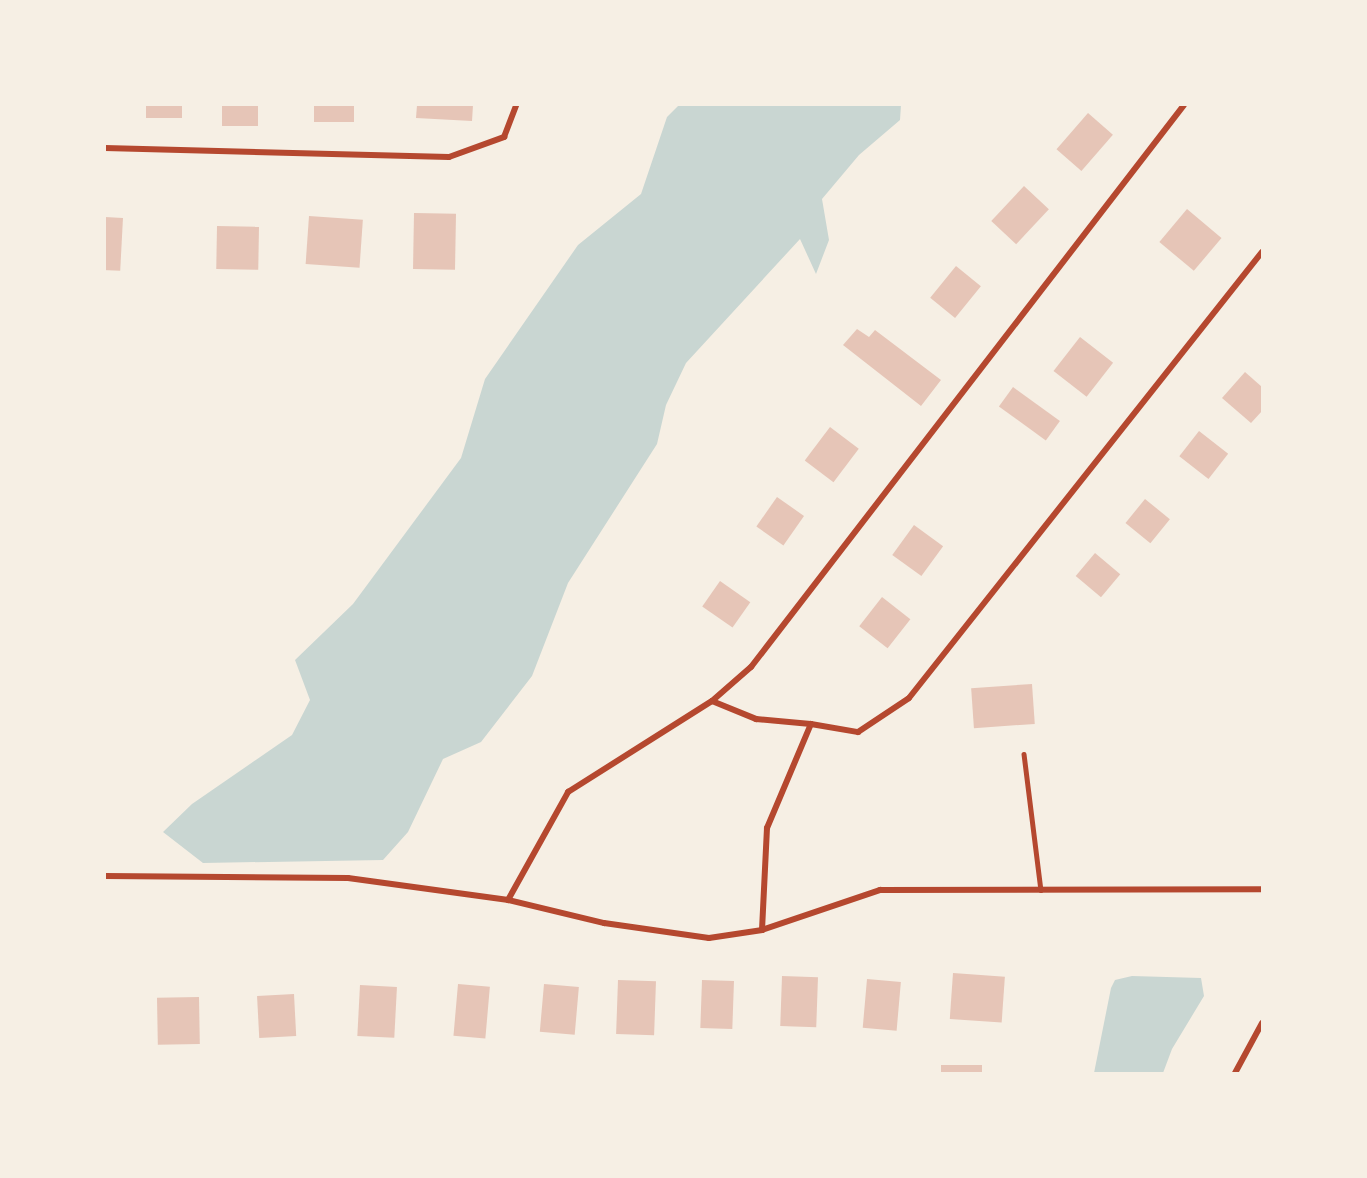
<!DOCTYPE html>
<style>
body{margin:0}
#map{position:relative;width:1367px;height:1178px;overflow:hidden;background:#f6efe4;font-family:"Libre Baskerville",serif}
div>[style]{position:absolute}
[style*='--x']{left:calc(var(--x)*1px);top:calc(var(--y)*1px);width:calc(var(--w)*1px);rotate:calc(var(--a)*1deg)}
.water>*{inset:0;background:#c9d6d2}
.building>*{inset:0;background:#e6c5b7;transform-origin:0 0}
.service>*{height:4.5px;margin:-2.25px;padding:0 2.25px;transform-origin:2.25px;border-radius:2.25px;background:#b5482f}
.minor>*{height:6px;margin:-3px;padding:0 3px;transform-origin:3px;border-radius:3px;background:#b5482f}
span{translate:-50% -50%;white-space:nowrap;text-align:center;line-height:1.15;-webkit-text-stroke:6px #f6efe4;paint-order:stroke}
.frame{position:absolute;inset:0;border:106px solid #f6efe4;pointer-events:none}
</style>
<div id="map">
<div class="water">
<i style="clip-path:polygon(679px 105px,901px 105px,900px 120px,859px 155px,822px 199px,829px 240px,816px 274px,800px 239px,686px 363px,666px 405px,657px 444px,568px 583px,532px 676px,481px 742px,443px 759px,408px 832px,383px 860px,203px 863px,163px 832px,192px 804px,292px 735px,310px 700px,295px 660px,353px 604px,461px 458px,485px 379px,578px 245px,641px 194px,667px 117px)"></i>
<i style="clip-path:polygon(1132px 976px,1201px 978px,1204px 996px,1172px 1049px,1163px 1073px,1094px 1073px,1111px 988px,1115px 980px)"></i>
</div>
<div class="building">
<i style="left:146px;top:105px;width:36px;height:13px"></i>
<i style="left:222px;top:105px;width:36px;height:21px"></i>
<i style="left:314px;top:105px;width:40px;height:17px"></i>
<i style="clip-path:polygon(417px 105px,473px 105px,472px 121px,416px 118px)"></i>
<i style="left:1088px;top:113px;width:33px;height:48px;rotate:41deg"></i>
<i style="left:1024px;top:186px;width:34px;height:48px;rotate:43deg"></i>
<i style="left:1187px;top:209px;width:45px;height:43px;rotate:40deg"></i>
<i style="left:414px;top:213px;width:42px;height:56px;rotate:1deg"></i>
<i style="left:309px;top:216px;width:54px;height:48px;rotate:4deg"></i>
<i style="left:105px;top:217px;width:18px;height:53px;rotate:3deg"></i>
<i style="left:217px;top:226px;width:42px;height:43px;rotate:1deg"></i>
<i style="left:956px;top:266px;width:32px;height:41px;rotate:39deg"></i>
<i style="clip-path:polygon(857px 329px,869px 337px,875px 330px,941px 380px,921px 406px,843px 345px)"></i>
<i style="left:1080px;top:337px;width:42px;height:43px;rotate:38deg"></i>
<i style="clip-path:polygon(1245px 372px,1262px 387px,1262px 411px,1251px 423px,1222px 398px)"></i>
<i style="left:1013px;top:387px;width:58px;height:24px;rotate:36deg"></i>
<i style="left:830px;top:427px;width:36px;height:42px;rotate:37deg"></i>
<i style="left:1199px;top:431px;width:37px;height:32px;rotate:38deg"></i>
<i style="left:777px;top:497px;width:33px;height:36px;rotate:35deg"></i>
<i style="left:1145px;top:499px;width:32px;height:31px;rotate:39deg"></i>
<i style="left:914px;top:525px;width:36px;height:37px;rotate:36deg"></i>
<i style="left:1095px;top:553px;width:33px;height:30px;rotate:40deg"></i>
<i style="left:720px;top:581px;width:37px;height:31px;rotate:35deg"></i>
<i style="left:882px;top:597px;width:36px;height:37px;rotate:38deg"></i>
<i style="left:1032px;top:684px;width:40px;height:61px;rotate:86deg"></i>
<i style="left:953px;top:973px;width:52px;height:46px;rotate:4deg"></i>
<i style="left:782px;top:976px;width:36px;height:50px;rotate:2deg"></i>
<i style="left:867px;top:979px;width:34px;height:49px;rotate:5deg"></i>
<i style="left:618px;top:980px;width:38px;height:54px;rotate:2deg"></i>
<i style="left:702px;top:980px;width:32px;height:48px;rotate:2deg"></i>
<i style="left:458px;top:984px;width:32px;height:52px;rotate:5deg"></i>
<i style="left:544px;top:984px;width:35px;height:48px;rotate:5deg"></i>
<i style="left:360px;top:985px;width:37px;height:51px;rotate:3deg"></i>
<i style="left:294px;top:994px;width:42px;height:37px;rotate:87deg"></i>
<i style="left:199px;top:997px;width:47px;height:42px;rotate:89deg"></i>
<i style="left:941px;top:1065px;width:41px;height:8px"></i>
</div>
<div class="service">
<i style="--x:1024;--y:754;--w:137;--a:82.9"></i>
</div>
<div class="minor">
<i style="--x:105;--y:148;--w:344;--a:1.5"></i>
<i style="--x:449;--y:157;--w:59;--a:-20"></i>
<i style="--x:504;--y:137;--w:34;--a:-69"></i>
<i style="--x:712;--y:701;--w:48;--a:22.2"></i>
<i style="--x:756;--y:719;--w:55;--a:5.2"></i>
<i style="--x:105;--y:876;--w:243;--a:0.5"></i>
<i style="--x:348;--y:878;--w:162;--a:7.8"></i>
<i style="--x:508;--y:900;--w:99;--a:13.5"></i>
<i style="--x:604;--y:923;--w:106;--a:8.1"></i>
<i style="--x:709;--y:938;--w:54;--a:-8.6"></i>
<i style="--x:762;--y:930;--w:125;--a:-18.7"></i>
<i style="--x:880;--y:890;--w:382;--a:-0.1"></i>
<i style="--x:508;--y:900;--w:124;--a:-60.9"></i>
<i style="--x:568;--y:792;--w:170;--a:-32.3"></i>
<i style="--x:712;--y:701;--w:52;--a:-41.1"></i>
<i style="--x:751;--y:667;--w:709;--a:-52.39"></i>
<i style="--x:762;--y:930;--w:102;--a:-87.2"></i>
<i style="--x:767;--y:828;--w:113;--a:-67.1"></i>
<i style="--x:811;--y:724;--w:48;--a:9.7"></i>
<i style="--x:858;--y:732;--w:61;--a:-33.7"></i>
<i style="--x:909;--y:698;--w:569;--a:-51.64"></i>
<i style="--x:1235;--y:1073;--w:57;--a:-61.6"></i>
</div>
<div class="frame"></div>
</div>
